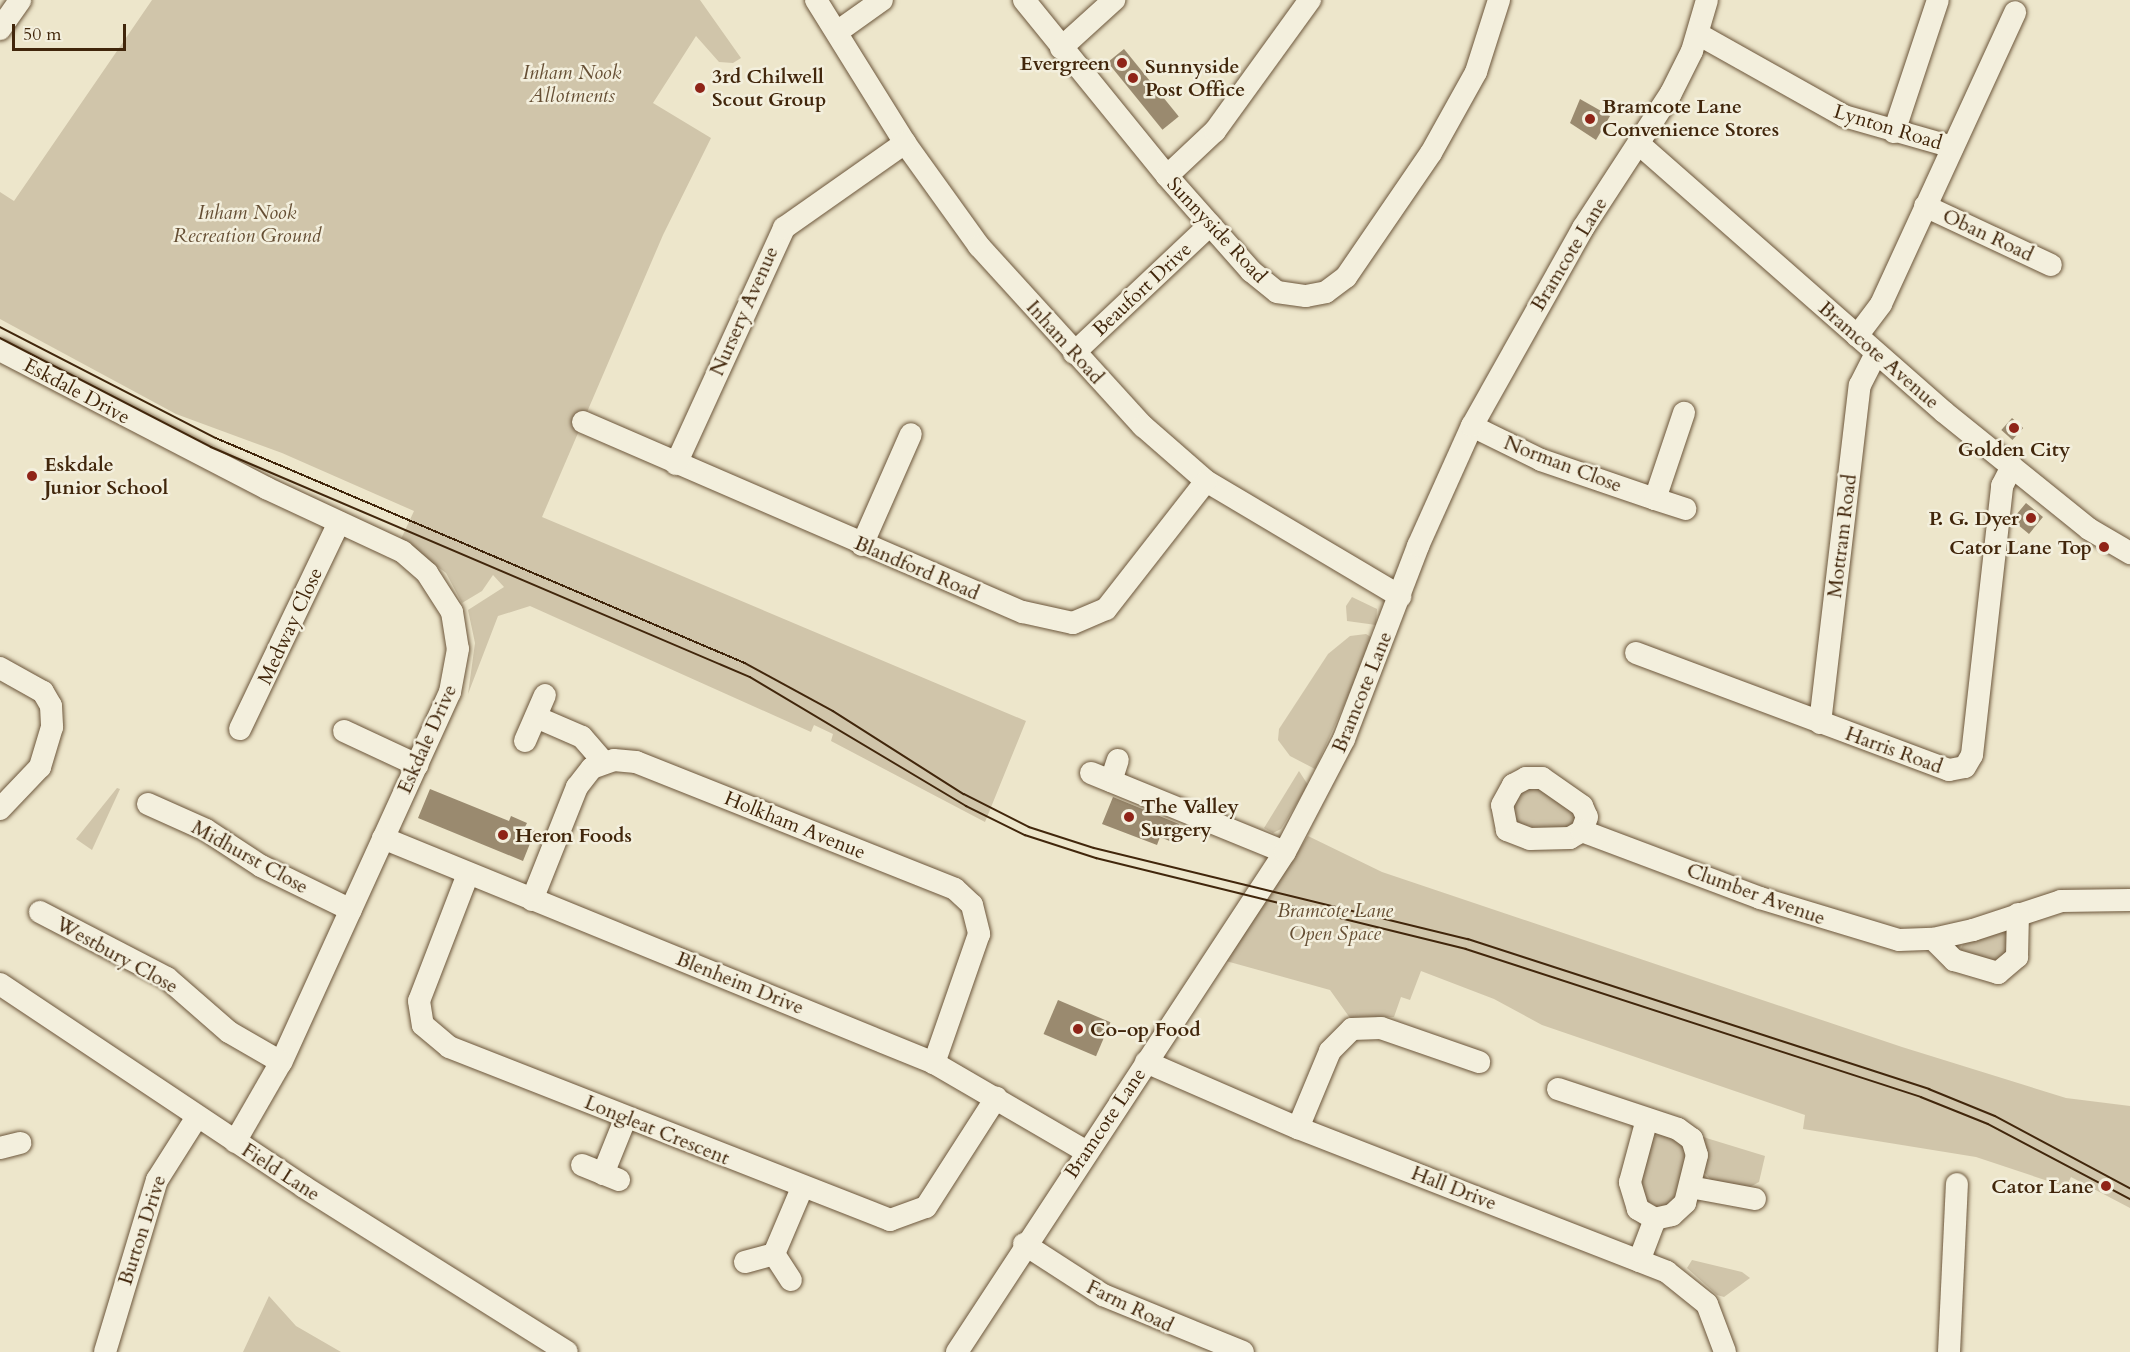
<!DOCTYPE html>
<style>
body{margin:0}
#map{position:relative;width:2130px;height:1352px;overflow:hidden;background:#ede6cb;font-family:Cardo,serif}
div>[style]{position:absolute}
[style*='--x']{left:calc(var(--x)*1px);top:calc(var(--y)*1px);width:calc(var(--w)*1px);rotate:calc(var(--a)*1deg)}
.green>*{inset:0;background:#d0c5aa}
.building>*{inset:0;background:#9a8a6f;transform-origin:0 0}
.roads{filter:drop-shadow(0 0 2px #6c563b) drop-shadow(0 0 2px #6c563b)}
.minor>*{height:22px;margin:-11px;padding:0 11px;transform-origin:11px;border-radius:11px;background:#f3efdd}
.tram>*{height:1.5px;margin:-0.75px;padding:0 0.75px;transform-origin:0.75px;border-radius:0.75px;background:#41260b}
.dots>*{width:16px;height:16px;translate:-50% -50%;box-sizing:border-box;border:3px solid #f3efdd;border-radius:50%}
span{translate:-50% -50%;white-space:nowrap;text-align:center;line-height:1.15;-webkit-text-stroke:5px #f3efdd;paint-order:stroke}
.poi-label{font-size:20px;color:#41260b;font-weight:700}
.right{translate:-100% -50%;text-align:right}
.left{translate:0 -50%;text-align:left}
.park-label{font-size:20px;color:#654e33;font-style:italic}
.street-label{font-size:20px;color:#41260b}
.scale{position:absolute;left:12px;top:24px;width:114px;height:27px;box-sizing:border-box;border:3px solid #41260b;border-top:0;padding-left:8px;font-size:18px;line-height:21px;white-space:nowrap;color:#41260b;-webkit-text-stroke:4px #f3efdd;paint-order:stroke}
</style>
<div id="map">
<div class="green">
<i style="clip-path:polygon(152px 0,700px 0,741px 58px,733px 63px,719px 62px,696px 36px,653px 103px,711px 138px,663px 235px,542px 517px,1026px 721px,985px 822px,831px 741px,833px 734px,814px 725px,811px 732px,530px 606px,498px 616px,468px 694px,475px 643px,468px 610px,504px 587px,493px 575px,482px 591px,462px 603px,446px 573px,401px 539px,414px 511px,282px 453px,176px 414px,0 319px,0 192px,14px 201px)"></i>
<i style="clip-path:polygon(1352px 597px,1377px 609px,1376px 625px,1347px 621px,1346px 606px)"></i>
<i style="clip-path:polygon(1366px 634px,1374px 639px,1315px 769px,1290px 756px,1278px 740px,1279px 729px,1328px 654px,1350px 636px)"></i>
<i style="clip-path:polygon(1299px 771px,1308px 785px,1281px 829px,1273px 833px,1264px 828px)"></i>
<i style="clip-path:polygon(1538px 785px,1576px 814px,1575px 827px,1520px 829px,1510px 812px,1517px 793px)"></i>
<i style="clip-path:polygon(117px 788px,120px 789px,92px 850px,76px 839px)"></i>
<i style="clip-path:polygon(1308px 836px,1382px 872px,1902px 1047px,2066px 1098px,2130px 1106px,2130px 1208px,2071px 1177px,2066px 1187px,1976px 1157px,1803px 1129px,1805px 1115px,1542px 1025px,1494px 999px,1421px 971px,1410px 1000px,1401px 997px,1394px 1017px,1350px 1018px,1330px 990px,1226px 961px)"></i>
<i style="clip-path:polygon(2005px 930px,2013px 943px,1998px 964px,1960px 952px,1964px 941px)"></i>
<i style="clip-path:polygon(1666px 1132px,1688px 1147px,1680px 1200px,1664px 1211px,1636px 1195px,1649px 1139px)"></i>
<i style="clip-path:polygon(1703px 1137px,1765px 1156px,1759px 1182px,1750px 1187px,1711px 1180px,1704px 1172px)"></i>
<i style="clip-path:polygon(1692px 1260px,1742px 1272px,1750px 1278px,1724px 1297px,1717px 1295px,1687px 1268px)"></i>
<i style="clip-path:polygon(269px 1296px,296px 1326px,341px 1352px,243px 1352px)"></i>
</div>
<div class="building">
<i style="left:1124px;top:49px;width:87px;height:21px;rotate:51deg"></i>
<i style="clip-path:polygon(1580px 99px,1610px 116px,1596px 140px,1570px 123px)"></i>
<i style="left:2012px;top:418px;width:15px;height:16px;rotate:42deg"></i>
<i style="clip-path:polygon(2026px 503px,2043px 517px,2029px 534px,2017px 524px,2021px 519px,2016px 515px)"></i>
<i style="clip-path:polygon(430px 789px,509px 821px,511px 816px,527px 823px,525px 827px,535px 831px,523px 861px,418px 818px)"></i>
<i style="clip-path:polygon(1113px 797px,1179px 824px,1172px 842px,1160px 837px,1157px 845px,1102px 824px)"></i>
<i style="left:1058px;top:1000px;width:57px;height:37px;rotate:23deg"></i>
</div>
<div class="roads">
<div class="minor">
<i style="--x:816;--y:0;--w:168;--a:58.1"></i>
<i style="--x:905;--y:143;--w:127;--a:54.3"></i>
<i style="--x:979;--y:246;--w:244;--a:47.7"></i>
<i style="--x:1143;--y:426;--w:84;--a:41.1"></i>
<i style="--x:1206;--y:481;--w:226;--a:30.7"></i>
<i style="--x:1024;--y:0;--w:227;--a:50.9"></i>
<i style="--x:1167;--y:176;--w:127;--a:48.5"></i>
<i style="--x:1251;--y:271;--w:33;--a:39"></i>
<i style="--x:1277;--y:292;--w:29;--a:8"></i>
<i style="--x:1306;--y:296;--w:20;--a:-11"></i>
<i style="--x:1326;--y:292;--w:25;--a:-37"></i>
<i style="--x:1346;--y:277;--w:150;--a:-55.6"></i>
<i style="--x:1431;--y:153;--w:93;--a:-60.9"></i>
<i style="--x:1476;--y:72;--w:76;--a:-72.3"></i>
<i style="--x:0;--y:29;--w:35;--a:-55"></i>
<i style="--x:837;--y:32;--w:55;--a:-35.4"></i>
<i style="--x:1698;--y:34;--w:167;--a:29.3"></i>
<i style="--x:1844;--y:116;--w:113;--a:15.9"></i>
<i style="--x:1061;--y:48;--w:72;--a:-42.2"></i>
<i style="--x:1894;--y:132;--w:139;--a:-71.6"></i>
<i style="--x:1639;--y:144;--w:406;--a:41.3"></i>
<i style="--x:1944;--y:412;--w:186;--a:38.9"></i>
<i style="--x:2089;--y:529;--w:48;--a:30.3"></i>
<i style="--x:1167;--y:176;--w:66;--a:-43.2"></i>
<i style="--x:1215;--y:131;--w:162;--a:-54.1"></i>
<i style="--x:1925;--y:206;--w:139;--a:25.1"></i>
<i style="--x:1857;--y:336;--w:40;--a:-53"></i>
<i style="--x:1881;--y:304;--w:321;--a:-65.3"></i>
<i style="--x:0;--y:350;--w:300;--a:27.4"></i>
<i style="--x:266;--y:488;--w:151;--a:25"></i>
<i style="--x:403;--y:552;--w:32;--a:41"></i>
<i style="--x:427;--y:573;--w:46;--a:57.3"></i>
<i style="--x:452;--y:612;--w:37;--a:81"></i>
<i style="--x:458;--y:649;--w:44;--a:100.5"></i>
<i style="--x:450;--y:692;--w:407;--a:114.5"></i>
<i style="--x:281;--y:1062;--w:92;--a:119.9"></i>
<i style="--x:1074;--y:353;--w:187;--a:-43.3"></i>
<i style="--x:583;--y:422;--w:479;--a:23.4"></i>
<i style="--x:1023;--y:612;--w:51;--a:12.4"></i>
<i style="--x:1073;--y:623;--w:36;--a:-23"></i>
<i style="--x:1106;--y:609;--w:162;--a:-52"></i>
<i style="--x:1472;--y:426;--w:77;--a:26.2"></i>
<i style="--x:1541;--y:460;--w:120;--a:18.9"></i>
<i style="--x:1655;--y:499;--w:91;--a:-71.4"></i>
<i style="--x:676;--y:464;--w:260;--a:-65.4"></i>
<i style="--x:784;--y:228;--w:148;--a:-35.1"></i>
<i style="--x:1655;--y:499;--w:32;--a:18"></i>
<i style="--x:862;--y:545;--w:121;--a:-66.2"></i>
<i style="--x:1636;--y:653;--w:334;--a:20.5"></i>
<i style="--x:1949;--y:770;--w:16;--a:-11"></i>
<i style="--x:1965;--y:767;--w:14;--a:-60"></i>
<i style="--x:1972;--y:755;--w:271;--a:-83.6"></i>
<i style="--x:2002;--y:486;--w:22;--a:-63"></i>
<i style="--x:0;--y:668;--w:49;--a:29.2"></i>
<i style="--x:43;--y:692;--w:16;--a:60"></i>
<i style="--x:51;--y:706;--w:21;--a:87"></i>
<i style="--x:52;--y:727;--w:42;--a:106.7"></i>
<i style="--x:40;--y:767;--w:58;--a:133.6"></i>
<i style="--x:536;--y:717;--w:50;--a:23.5"></i>
<i style="--x:582;--y:737;--w:32;--a:49"></i>
<i style="--x:1820;--y:723;--w:340;--a:-83.3"></i>
<i style="--x:1860;--y:385;--w:35;--a:-63"></i>
<i style="--x:240;--y:729;--w:229;--a:-64.4"></i>
<i style="--x:344;--y:731;--w:81;--a:25"></i>
<i style="--x:525;--y:741;--w:50;--a:-66.5"></i>
<i style="--x:1091;--y:773;--w:209;--a:22.2"></i>
<i style="--x:1526;--y:778;--w:16;--a:0"></i>
<i style="--x:1542;--y:778;--w:49;--a:35"></i>
<i style="--x:1582;--y:806;--w:12;--a:66"></i>
<i style="--x:1587;--y:817;--w:15;--a:110"></i>
<i style="--x:1582;--y:831;--w:14;--a:150"></i>
<i style="--x:1570;--y:838;--w:40;--a:178.6"></i>
<i style="--x:1530;--y:839;--w:25;--a:-159"></i>
<i style="--x:1507;--y:830;--w:25;--a:-101"></i>
<i style="--x:1502;--y:805;--w:23;--a:-61"></i>
<i style="--x:1513;--y:785;--w:15;--a:-28"></i>
<i style="--x:1111;--y:781;--w:22;--a:-72"></i>
<i style="--x:148;--y:804;--w:64;--a:24.1"></i>
<i style="--x:206;--y:830;--w:66;--a:33.2"></i>
<i style="--x:261;--y:866;--w:100;--a:26.1"></i>
<i style="--x:1582;--y:831;--w:190;--a:20.6"></i>
<i style="--x:1760;--y:898;--w:145;--a:16.8"></i>
<i style="--x:1899;--y:940;--w:34;--a:-2"></i>
<i style="--x:1933;--y:939;--w:41;--a:-12.7"></i>
<i style="--x:1973;--y:930;--w:93;--a:-18.2"></i>
<i style="--x:2061;--y:901;--w:69;--a:-0.8"></i>
<i style="--x:383;--y:838;--w:595;--a:22.21"></i>
<i style="--x:934;--y:1063;--w:175;--a:30.2"></i>
<i style="--x:468;--y:874;--w:136;--a:111.1"></i>
<i style="--x:419;--y:1001;--w:24;--a:81"></i>
<i style="--x:423;--y:1025;--w:34;--a:40"></i>
<i style="--x:449;--y:1047;--w:474;--a:21.4"></i>
<i style="--x:890;--y:1220;--w:38;--a:-20"></i>
<i style="--x:926;--y:1207;--w:130;--a:-57.3"></i>
<i style="--x:532;--y:900;--w:122;--a:-68.3"></i>
<i style="--x:577;--y:787;--w:24;--a:-52"></i>
<i style="--x:592;--y:768;--w:23;--a:-20"></i>
<i style="--x:614;--y:760;--w:22;--a:5"></i>
<i style="--x:636;--y:762;--w:343;--a:21.7"></i>
<i style="--x:955;--y:889;--w:23;--a:43"></i>
<i style="--x:972;--y:905;--w:30;--a:76"></i>
<i style="--x:979;--y:934;--w:137;--a:109.2"></i>
<i style="--x:40;--y:912;--w:143;--a:27.5"></i>
<i style="--x:167;--y:978;--w:82;--a:41.1"></i>
<i style="--x:229;--y:1032;--w:60;--a:30"></i>
<i style="--x:1933;--y:939;--w:30;--a:45"></i>
<i style="--x:1954;--y:960;--w:46;--a:16.5"></i>
<i style="--x:1998;--y:973;--w:25;--a:-40"></i>
<i style="--x:2017;--y:957;--w:43;--a:-88.7"></i>
<i style="--x:0;--y:984;--w:366;--a:33.7"></i>
<i style="--x:304;--y:1187;--w:310;--a:32.1"></i>
<i style="--x:1146;--y:1062;--w:166;--a:23.5"></i>
<i style="--x:1298;--y:1128;--w:396;--a:21.3"></i>
<i style="--x:1667;--y:1272;--w:51;--a:38.7"></i>
<i style="--x:1707;--y:1304;--w:51;--a:69.4"></i>
<i style="--x:1558;--y:1089;--w:126;--a:18.4"></i>
<i style="--x:1678;--y:1129;--w:17;--a:36"></i>
<i style="--x:1692;--y:1139;--w:17;--a:73"></i>
<i style="--x:1697;--y:1155;--w:49;--a:104"></i>
<i style="--x:1685;--y:1203;--w:18;--a:137"></i>
<i style="--x:1672;--y:1215;--w:17;--a:167"></i>
<i style="--x:1298;--y:1128;--w:83;--a:-67.4"></i>
<i style="--x:1330;--y:1051;--w:31;--a:-45"></i>
<i style="--x:1352;--y:1029;--w:29;--a:-2"></i>
<i style="--x:1381;--y:1028;--w:104;--a:19.1"></i>
<i style="--x:0;--y:1148;--w:21;--a:-14"></i>
<i style="--x:582;--y:1165;--w:40;--a:22"></i>
<i style="--x:603;--y:1174;--w:61;--a:-68"></i>
<i style="--x:1690;--y:1187;--w:66;--a:10.5"></i>
<i style="--x:1024;--y:1244;--w:94;--a:32.8"></i>
<i style="--x:1103;--y:1295;--w:151;--a:22.2"></i>
<i style="--x:774;--y:1254;--w:72;--a:-67"></i>
<i style="--x:1639;--y:1261;--w:45;--a:-69.1"></i>
<i style="--x:1655;--y:1219;--w:20;--a:-150"></i>
<i style="--x:1638;--y:1209;--w:28;--a:-107"></i>
<i style="--x:1630;--y:1182;--w:65;--a:-74.9"></i>
<i style="--x:745;--y:1262;--w:30;--a:-15"></i>
<i style="--x:774;--y:1254;--w:31;--a:57"></i>
<i style="--x:105;--y:1352;--w:180;--a:-73.2"></i>
<i style="--x:157;--y:1180;--w:75;--a:-57.6"></i>
<i style="--x:957;--y:1352;--w:598;--a:-56.74"></i>
<i style="--x:1285;--y:852;--w:127;--a:-62.4"></i>
<i style="--x:1344;--y:739;--w:207;--a:-69"></i>
<i style="--x:1418;--y:546;--w:132;--a:-65.8"></i>
<i style="--x:1472;--y:426;--w:227;--a:-60.7"></i>
<i style="--x:1583;--y:228;--w:161;--a:-56.9"></i>
<i style="--x:1671;--y:93;--w:47;--a:-63.4"></i>
<i style="--x:1692;--y:51;--w:53;--a:-73.6"></i>
<i style="--x:1949;--y:1352;--w:168;--a:-87.3"></i>
</div>
</div>
<div class="tram">
<i style="--x:0;--y:327;--w:243;--a:27.2"></i>
<i style="--x:216;--y:438;--w:575;--a:23.04"></i>
<i style="--x:745;--y:663;--w:100;--a:28.6"></i>
<i style="--x:833;--y:711;--w:155;--a:32.4"></i>
<i style="--x:964;--y:794;--w:73;--a:26.9"></i>
<i style="--x:1029;--y:827;--w:68;--a:17.9"></i>
<i style="--x:1094;--y:848;--w:385;--a:13.7"></i>
<i style="--x:1468;--y:939;--w:485;--a:18"></i>
<i style="--x:1929;--y:1089;--w:71;--a:22.2"></i>
<i style="--x:1995;--y:1116;--w:153;--a:28.1"></i>
<i style="--x:0;--y:338;--w:237;--a:27.3"></i>
<i style="--x:211;--y:447;--w:586;--a:23.11"></i>
<i style="--x:750;--y:677;--w:252;--a:30.8"></i>
<i style="--x:966;--y:806;--w:66;--a:26.2"></i>
<i style="--x:1025;--y:835;--w:75;--a:17.9"></i>
<i style="--x:1096;--y:858;--w:381;--a:13.8"></i>
<i style="--x:1466;--y:949;--w:478;--a:18"></i>
<i style="--x:1921;--y:1097;--w:72;--a:21.9"></i>
<i style="--x:1988;--y:1124;--w:161;--a:27.8"></i>
</div>
<div class="dots">
<i style="left:1122px;top:63px;background:#8f2418"></i>
<i style="left:1133px;top:78px;background:#8f2418"></i>
<i style="left:700px;top:88px;background:#8f2418"></i>
<i style="left:1590px;top:119px;background:#8f2418"></i>
<i style="left:2014px;top:428px;background:#8f2418"></i>
<i style="left:32px;top:476px;background:#8f2418"></i>
<i style="left:2031px;top:518px;background:#8f2418"></i>
<i style="left:2104px;top:547px;background:#8f2418"></i>
<i style="left:1129px;top:817px;background:#8f2418"></i>
<i style="left:503px;top:835px;background:#8f2418"></i>
<i style="left:1078px;top:1029px;background:#8f2418"></i>
<i style="left:2106px;top:1186px;background:#8f2418"></i>
</div>
<div class="poi-label">
<span class="right" style="left:1110px;top:63px">Evergreen</span>
<span class="left" style="left:1145px;top:78px">Sunnyside<br>Post Office</span>
<span class="left" style="left:712px;top:88px">3rd Chilwell<br>Scout Group</span>
<span class="left" style="left:1602px;top:118px">Bramcote Lane<br>Convenience Stores</span>
<span style="left:2014px;top:449px">Golden City</span>
<span class="left" style="left:44px;top:476px">Eskdale<br>Junior School</span>
<span class="right" style="left:2019px;top:518px">P. G. Dyer</span>
<span class="right" style="left:2092px;top:547px">Cator Lane Top</span>
<span class="left" style="left:1141px;top:818px">The Valley<br>Surgery</span>
<span class="left" style="left:515px;top:835px">Heron Foods</span>
<span class="left" style="left:1090px;top:1029px">Co-op Food</span>
<span class="right" style="left:2094px;top:1186px">Cator Lane</span>
</div>
<div class="park-label">
<span style="left:572px;top:84px">Inham Nook<br>Allotments</span>
<span style="left:247px;top:224px">Inham Nook<br>Recreation Ground</span>
<span style="left:1335px;top:922px">Bramcote Lane<br>Open Space</span>
</div>
<div class="street-label">
<span style="left:1888px;top:127px;rotate:17deg">Lynton Road</span>
<span style="left:1217px;top:230px;rotate:47deg">Sunnyside Road</span>
<span style="left:1988px;top:235px;rotate:25deg">Oban Road</span>
<span style="left:1569px;top:254px;rotate:-59deg">Bramcote Lane</span>
<span style="left:1142px;top:289px;rotate:-43deg">Beaufort Drive</span>
<span style="left:744px;top:311px;rotate:-66deg">Nursery Avenue</span>
<span style="left:1065px;top:342px;rotate:48deg">Inham Road</span>
<span style="left:1879px;top:355px;rotate:41deg">Bramcote Avenue</span>
<span style="left:77px;top:391px;rotate:28deg">Eskdale Drive</span>
<span style="left:1563px;top:464px;rotate:21deg">Norman Close</span>
<span style="left:1842px;top:536px;rotate:-83deg">Mottram Road</span>
<span style="left:917px;top:568px;rotate:23deg">Blandford Road</span>
<span style="left:290px;top:626px;rotate:-65deg">Medway Close</span>
<span style="left:1362px;top:692px;rotate:-68deg">Bramcote Lane</span>
<span style="left:427px;top:739px;rotate:-66deg">Eskdale Drive</span>
<span style="left:1894px;top:750px;rotate:20deg">Harris Road</span>
<span style="left:795px;top:825px;rotate:22deg">Holkham Avenue</span>
<span style="left:250px;top:857px;rotate:29deg">Midhurst Close</span>
<span style="left:1756px;top:894px;rotate:20deg">Clumber Avenue</span>
<span style="left:117px;top:955px;rotate:29deg">Westbury Close</span>
<span style="left:740px;top:983px;rotate:22deg">Blenheim Drive</span>
<span style="left:1105px;top:1123px;rotate:-56deg">Bramcote Lane</span>
<span style="left:657px;top:1130px;rotate:22deg">Longleat Crescent</span>
<span style="left:281px;top:1172px;rotate:33deg">Field Lane</span>
<span style="left:1454px;top:1188px;rotate:21deg">Hall Drive</span>
<span style="left:142px;top:1230px;rotate:-72deg">Burton Drive</span>
<span style="left:1130px;top:1306px;rotate:26deg">Farm Road</span>
</div>
<div class="scale">50 m</div>
</div>
